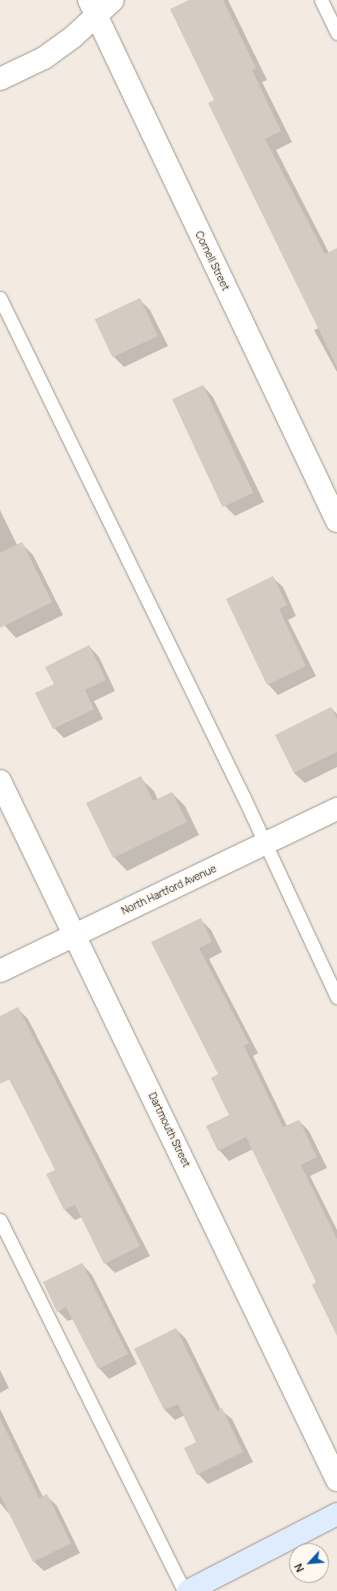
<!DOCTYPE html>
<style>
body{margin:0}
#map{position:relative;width:337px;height:1591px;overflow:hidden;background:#f3ebe1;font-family:Manrope,sans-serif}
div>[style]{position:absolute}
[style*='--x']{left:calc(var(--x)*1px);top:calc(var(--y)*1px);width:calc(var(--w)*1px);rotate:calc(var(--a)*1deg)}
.shadow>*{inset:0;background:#0003}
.building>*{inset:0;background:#d4ccc3;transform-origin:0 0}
.roads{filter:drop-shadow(0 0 1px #9d968d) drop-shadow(0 0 1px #9d968d)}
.lane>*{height:13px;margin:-6.5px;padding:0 6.5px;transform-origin:6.5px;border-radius:6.5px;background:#fff}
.street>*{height:22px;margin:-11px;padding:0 11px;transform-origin:11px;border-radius:11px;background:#fff}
.secondary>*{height:22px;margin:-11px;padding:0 11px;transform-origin:11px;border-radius:11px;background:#deecfd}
span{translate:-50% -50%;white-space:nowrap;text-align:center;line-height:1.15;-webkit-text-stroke:3.5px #fff8f1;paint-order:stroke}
.street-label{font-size:10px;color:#292623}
.north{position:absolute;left:289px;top:1543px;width:40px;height:40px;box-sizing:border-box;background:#fff8f1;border:1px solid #a9a49f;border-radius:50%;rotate:244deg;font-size:11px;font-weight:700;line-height:16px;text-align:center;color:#292623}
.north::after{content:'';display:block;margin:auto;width:14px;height:18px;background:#075aa8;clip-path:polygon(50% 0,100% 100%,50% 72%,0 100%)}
</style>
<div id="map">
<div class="shadow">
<i style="clip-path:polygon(191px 0,228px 0,267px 80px,262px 82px,292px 142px,276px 150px,329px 253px,337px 255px,337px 372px,314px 330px,319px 328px,216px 101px)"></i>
<i style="clip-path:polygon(140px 300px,150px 310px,168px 346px,124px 367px,114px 357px)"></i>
<i style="clip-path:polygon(203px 386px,213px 397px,264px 502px,235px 516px,225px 506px)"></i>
<i style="clip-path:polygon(0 510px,17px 545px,21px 543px,33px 555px,63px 615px,16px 638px,5px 626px,0 617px)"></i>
<i style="clip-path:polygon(272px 577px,283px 587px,296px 616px,288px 620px,316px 676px,278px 695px,268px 684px)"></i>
<i style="clip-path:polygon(89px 646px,99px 657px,115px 691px,94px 701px,103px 719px,64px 738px,54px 728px,55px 684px)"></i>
<i style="clip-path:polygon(331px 708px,337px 714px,337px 767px,305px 783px,294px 773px)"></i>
<i style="clip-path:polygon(140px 778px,154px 791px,158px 800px,172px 793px,185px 806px,199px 835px,127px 871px,114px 857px)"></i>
<i style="clip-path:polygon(200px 919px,211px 930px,222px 952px,209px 959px,258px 1053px,253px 1056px,287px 1126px,299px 1121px,309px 1131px,327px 1168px,310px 1176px,337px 1230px,337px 1334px,318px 1283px,253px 1149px,229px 1161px,219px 1150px,230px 1116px,219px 1075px,153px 943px)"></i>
<i style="clip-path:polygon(18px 1009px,28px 1019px,150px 1256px,115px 1273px,105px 1263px,82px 1217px,75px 1220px,65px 1210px,48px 1174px,56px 1170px,0 1061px,0 1017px)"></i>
<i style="clip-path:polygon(82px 1264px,92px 1275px,137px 1364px,109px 1379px,99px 1368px,73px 1319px,68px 1321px,58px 1311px)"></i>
<i style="clip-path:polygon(176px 1329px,186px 1339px,221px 1410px,232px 1419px,253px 1462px,208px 1484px,198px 1474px,198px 1442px,185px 1415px,175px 1420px,165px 1410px,135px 1349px)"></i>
<i style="clip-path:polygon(0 1370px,9px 1388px,0 1393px)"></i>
<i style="clip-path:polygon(0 1409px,43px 1497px,47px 1496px,57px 1506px,80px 1553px,44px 1571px,33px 1561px,11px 1516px,0 1503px)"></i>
</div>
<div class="building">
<i style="clip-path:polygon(189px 0,223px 0,256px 68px,252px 70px,281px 131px,265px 139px,325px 254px,337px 248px,337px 367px,208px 103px,214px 100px,170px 9px)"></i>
<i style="left:140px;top:298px;width:42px;height:50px;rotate:65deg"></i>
<i style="left:203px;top:385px;width:119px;height:34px;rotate:65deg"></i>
<i style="clip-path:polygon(22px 542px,52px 602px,0 628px,0 553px)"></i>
<i style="clip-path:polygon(273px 576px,287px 605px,279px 609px,306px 666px,267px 685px,226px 599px)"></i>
<i style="clip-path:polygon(89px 645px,106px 680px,85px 690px,94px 709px,53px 729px,35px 693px,54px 684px,45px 667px)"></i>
<i style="clip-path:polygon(331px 707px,337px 719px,337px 752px,294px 773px,275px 735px)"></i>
<i style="clip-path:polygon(141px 776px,153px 801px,172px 792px,187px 822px,113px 858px,86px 803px)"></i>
<i style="clip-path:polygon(201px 918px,212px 942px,199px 948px,249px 1043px,244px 1046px,283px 1127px,299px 1120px,317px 1157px,301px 1165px,337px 1239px,337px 1336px,312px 1285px,316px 1282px,246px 1137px,218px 1151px,206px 1126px,229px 1115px,211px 1078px,218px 1074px,151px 942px)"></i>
<i style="clip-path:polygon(18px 1007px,140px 1246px,104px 1264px,75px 1205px,64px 1210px,46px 1174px,55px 1170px,10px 1079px,0 1084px,0 1016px)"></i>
<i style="clip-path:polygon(82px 1263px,128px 1354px,98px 1369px,66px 1307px,57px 1312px,43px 1282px)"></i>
<i style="clip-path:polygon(176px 1328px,217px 1411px,222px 1408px,243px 1452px,197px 1475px,184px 1448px,196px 1442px,178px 1404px,164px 1410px,134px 1349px)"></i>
<i style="clip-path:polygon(0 1418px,39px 1498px,47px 1494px,71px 1543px,33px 1562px,0 1495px)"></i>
</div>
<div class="roads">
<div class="lane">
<i style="--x:321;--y:0;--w:37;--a:64"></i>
<i style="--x:0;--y:298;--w:556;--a:63.99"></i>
<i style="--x:244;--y:798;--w:220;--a:65"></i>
<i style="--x:0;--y:1220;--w:414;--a:63.6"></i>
</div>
<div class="street">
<i style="--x:89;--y:0;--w:577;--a:64.55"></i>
<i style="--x:0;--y:79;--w:49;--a:-25.5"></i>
<i style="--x:44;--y:58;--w:36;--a:-36"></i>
<i style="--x:73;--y:37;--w:54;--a:-42.8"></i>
<i style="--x:0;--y:781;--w:776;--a:64.26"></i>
<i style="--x:0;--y:971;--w:374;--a:-25.7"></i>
</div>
<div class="secondary">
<i style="--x:188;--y:1591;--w:168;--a:-27.3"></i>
</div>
</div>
<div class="street-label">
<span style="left:212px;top:261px;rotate:64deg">Cornell Street</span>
<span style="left:169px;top:890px;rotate:-25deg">North Hartford Avenue</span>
<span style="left:169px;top:1130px;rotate:64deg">Dartmouth Street</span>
</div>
<div class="north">N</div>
</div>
